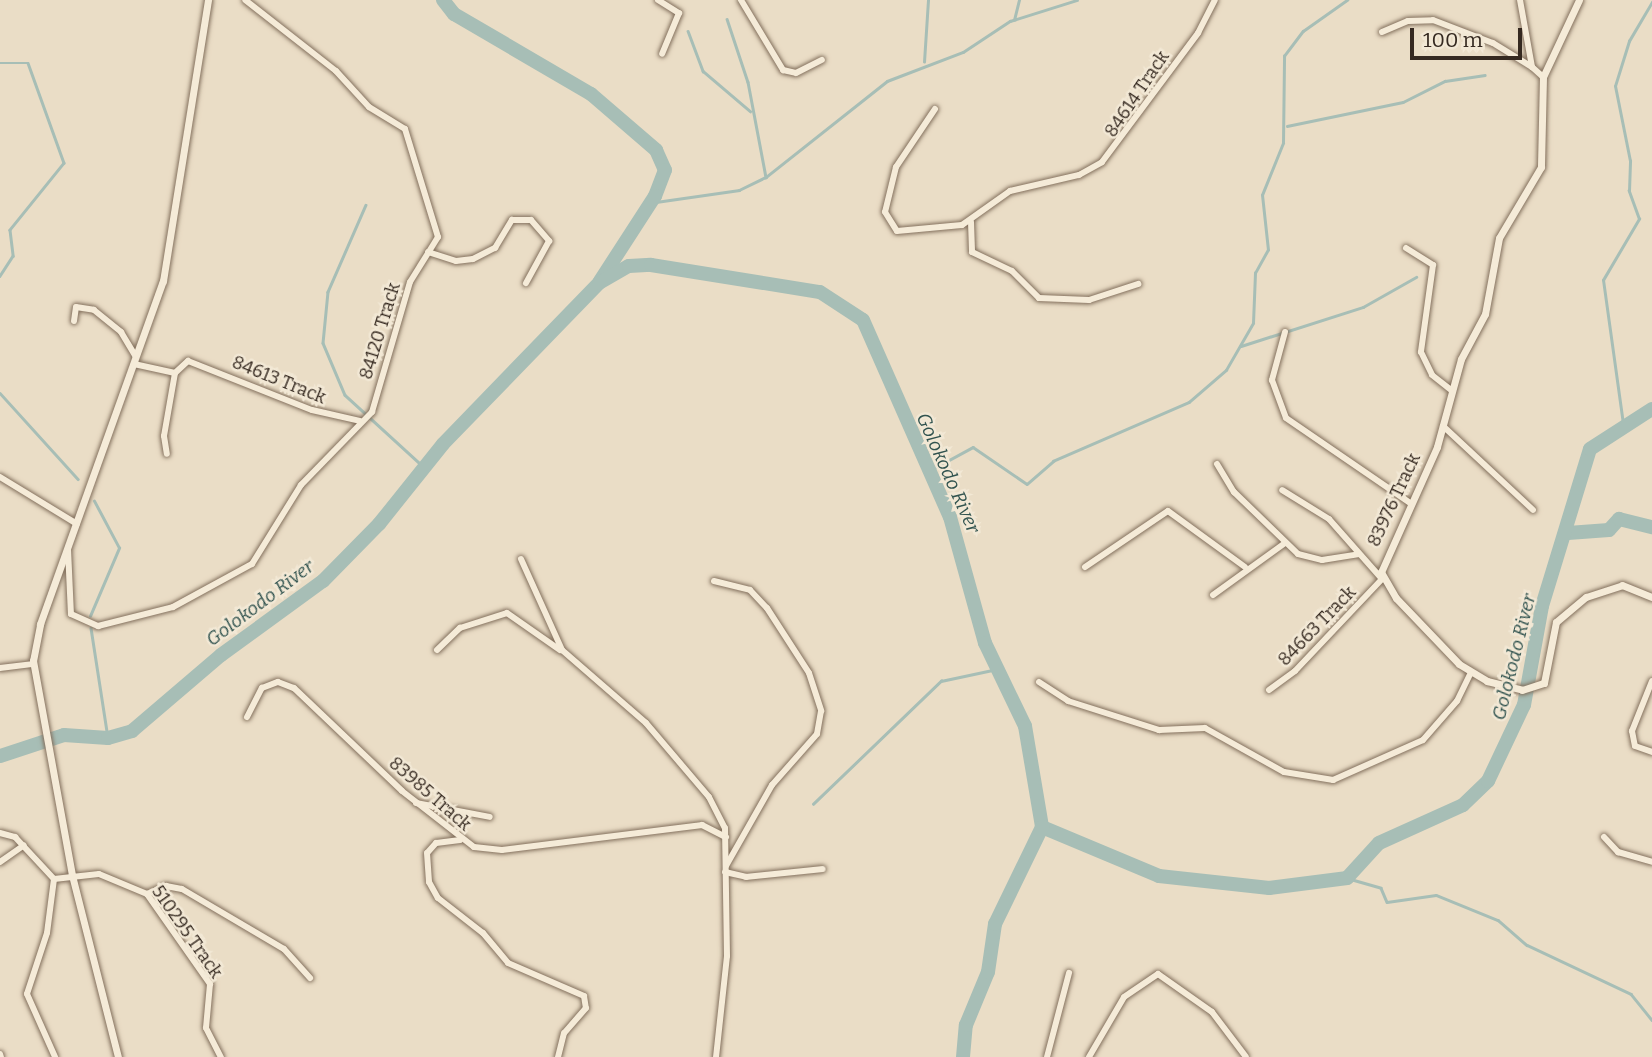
<!DOCTYPE html>
<style>
body{margin:0}
#map{position:relative;width:1652px;height:1057px;overflow:hidden;background:#eaddc6;font-family:Bitter,serif}
div>[style]{position:absolute}
[style*='--x']{left:calc(var(--x)*1px);top:calc(var(--y)*1px);width:calc(var(--w)*1px);rotate:calc(var(--a)*1deg)}
.stream>*{height:2.5px;margin:-1.25px;padding:0 1.25px;transform-origin:1.25px;border-radius:1.25px;background:#a7beb6}
.river>*{height:14px;margin:-7px;padding:0 7px;transform-origin:7px;border-radius:7px;background:#a7beb6}
.roads{filter:drop-shadow(0 0 2px #83705d) drop-shadow(0 0 2px #83705d)}
.minor>*{height:6px;margin:-3px;padding:0 3px;transform-origin:3px;border-radius:3px;background:#f5ebd8}
.tertiary>*{height:7px;margin:-3.5px;padding:0 3.5px;transform-origin:3.5px;border-radius:3.5px;background:#f5ebd8}
span{translate:-50% -50%;white-space:nowrap;text-align:center;line-height:1.15;-webkit-text-stroke:5px #f2e8d5;paint-order:stroke}
.street-label{font-size:18px;color:#352920}
.water-label{font-size:19px;color:#31534f;font-style:italic}
.scale{position:absolute;left:1410px;top:28px;width:112px;height:32px;box-sizing:border-box;border:4px solid #352920;border-top:0;padding-left:9px;font-size:21px;line-height:24px;white-space:nowrap;color:#352920;-webkit-text-stroke:5px #f2e8d5;paint-order:stroke}
</style>
<div id="map">
<div class="stream">
<i style="--x:727;--y:19;--w:66;--a:71.6"></i>
<i style="--x:748;--y:82;--w:97;--a:79.3"></i>
<i style="--x:1014;--y:20;--w:21;--a:-76"></i>
<i style="--x:688;--y:31;--w:43;--a:69.4"></i>
<i style="--x:703;--y:71;--w:62;--a:40.4"></i>
<i style="--x:924;--y:62;--w:62;--a:-86.3"></i>
<i style="--x:0;--y:63;--w:28;--a:0"></i>
<i style="--x:28;--y:63;--w:106;--a:70.2"></i>
<i style="--x:64;--y:163;--w:86;--a:128.9"></i>
<i style="--x:10;--y:230;--w:26;--a:83"></i>
<i style="--x:13;--y:256;--w:24;--a:123"></i>
<i style="--x:1287;--y:126;--w:118;--a:-11.7"></i>
<i style="--x:1403;--y:102;--w:47;--a:-26.6"></i>
<i style="--x:1445;--y:81;--w:40;--a:-8.5"></i>
<i style="--x:649;--y:203;--w:91;--a:-8.2"></i>
<i style="--x:739;--y:190;--w:30;--a:-26"></i>
<i style="--x:766;--y:177;--w:154;--a:-38.4"></i>
<i style="--x:887;--y:81;--w:81;--a:-20.9"></i>
<i style="--x:963;--y:52;--w:56;--a:-33.4"></i>
<i style="--x:1010;--y:21;--w:70;--a:-17.4"></i>
<i style="--x:366;--y:205;--w:95;--a:113.6"></i>
<i style="--x:328;--y:292;--w:51;--a:95.6"></i>
<i style="--x:323;--y:343;--w:56;--a:67.1"></i>
<i style="--x:345;--y:395;--w:108;--a:42.4"></i>
<i style="--x:1241;--y:346;--w:128;--a:-17.7"></i>
<i style="--x:1363;--y:307;--w:61;--a:-29.5"></i>
<i style="--x:0;--y:393;--w:116;--a:47.8"></i>
<i style="--x:1623;--y:424;--w:145;--a:-97.9"></i>
<i style="--x:1603;--y:280;--w:71;--a:-59.5"></i>
<i style="--x:1639;--y:219;--w:30;--a:-110"></i>
<i style="--x:1629;--y:191;--w:30;--a:-88"></i>
<i style="--x:1630;--y:161;--w:76;--a:-101.3"></i>
<i style="--x:1615;--y:86;--w:47;--a:-72.7"></i>
<i style="--x:1629;--y:41;--w:45;--a:-59.5"></i>
<i style="--x:927;--y:472;--w:52;--a:-28.5"></i>
<i style="--x:973;--y:447;--w:65;--a:34.4"></i>
<i style="--x:1027;--y:484;--w:35;--a:-41"></i>
<i style="--x:1053;--y:461;--w:148;--a:-23.5"></i>
<i style="--x:1189;--y:402;--w:49;--a:-40.9"></i>
<i style="--x:1226;--y:370;--w:54;--a:-60.1"></i>
<i style="--x:1253;--y:323;--w:50;--a:-87.7"></i>
<i style="--x:1255;--y:273;--w:26;--a:-61"></i>
<i style="--x:1268;--y:250;--w:55;--a:-96.2"></i>
<i style="--x:1262;--y:195;--w:56;--a:-68"></i>
<i style="--x:1283;--y:143;--w:87;--a:-89.3"></i>
<i style="--x:1284;--y:56;--w:31;--a:-53"></i>
<i style="--x:1303;--y:31;--w:54;--a:-35.2"></i>
<i style="--x:90;--y:616;--w:74;--a:-66.9"></i>
<i style="--x:119;--y:548;--w:53;--a:-118"></i>
<i style="--x:91;--y:628;--w:111;--a:81.2"></i>
<i style="--x:813;--y:804;--w:178;--a:-43.9"></i>
<i style="--x:941;--y:681;--w:57;--a:-12.1"></i>
<i style="--x:1347;--y:878;--w:35;--a:16"></i>
<i style="--x:1381;--y:888;--w:15;--a:67"></i>
<i style="--x:1387;--y:902;--w:49;--a:-8.1"></i>
<i style="--x:1436;--y:895;--w:67;--a:22"></i>
<i style="--x:1498;--y:920;--w:38;--a:41"></i>
<i style="--x:1527;--y:945;--w:115;--a:25.2"></i>
<i style="--x:1631;--y:994;--w:33;--a:51"></i>
</div>
<div class="river">
<i style="--x:443;--y:0;--w:18;--a:52"></i>
<i style="--x:454;--y:14;--w:159;--a:30.3"></i>
<i style="--x:591;--y:94;--w:86;--a:40.7"></i>
<i style="--x:656;--y:150;--w:22;--a:66"></i>
<i style="--x:665;--y:170;--w:28;--a:111"></i>
<i style="--x:655;--y:196;--w:101;--a:122.9"></i>
<i style="--x:1568;--y:533;--w:41;--a:-4.2"></i>
<i style="--x:1609;--y:530;--w:15;--a:-48"></i>
<i style="--x:1619;--y:519;--w:34;--a:14"></i>
<i style="--x:0;--y:756;--w:67;--a:-18.2"></i>
<i style="--x:64;--y:735;--w:44;--a:3.9"></i>
<i style="--x:108;--y:738;--w:25;--a:-16"></i>
<i style="--x:132;--y:731;--w:117;--a:-40.5"></i>
<i style="--x:221;--y:655;--w:126;--a:-36"></i>
<i style="--x:323;--y:581;--w:80;--a:-45.5"></i>
<i style="--x:379;--y:524;--w:102;--a:-51.3"></i>
<i style="--x:443;--y:444;--w:224;--a:-45.9"></i>
<i style="--x:599;--y:283;--w:34;--a:-30"></i>
<i style="--x:629;--y:266;--w:22;--a:-3"></i>
<i style="--x:651;--y:265;--w:171;--a:9.1"></i>
<i style="--x:820;--y:292;--w:51;--a:33.1"></i>
<i style="--x:863;--y:320;--w:215;--a:66.2"></i>
<i style="--x:950;--y:517;--w:131;--a:74.5"></i>
<i style="--x:985;--y:643;--w:92;--a:64.3"></i>
<i style="--x:1025;--y:726;--w:102;--a:80.4"></i>
<i style="--x:1042;--y:827;--w:127;--a:22.7"></i>
<i style="--x:1159;--y:876;--w:111;--a:6.2"></i>
<i style="--x:1269;--y:888;--w:79;--a:-7.3"></i>
<i style="--x:1347;--y:878;--w:47;--a:-47.6"></i>
<i style="--x:1379;--y:843;--w:92;--a:-24.3"></i>
<i style="--x:1463;--y:805;--w:35;--a:-44"></i>
<i style="--x:1488;--y:781;--w:84;--a:-64.7"></i>
<i style="--x:1524;--y:705;--w:101;--a:-79.7"></i>
<i style="--x:1542;--y:606;--w:164;--a:-73"></i>
<i style="--x:1590;--y:449;--w:74;--a:-32.8"></i>
<i style="--x:963;--y:1057;--w:32;--a:-85"></i>
<i style="--x:966;--y:1025;--w:57;--a:-67.5"></i>
<i style="--x:988;--y:972;--w:49;--a:-81.7"></i>
<i style="--x:995;--y:924;--w:108;--a:-64.1"></i>
</div>
<div class="roads">
<div class="minor">
<i style="--x:658;--y:0;--w:25;--a:32"></i>
<i style="--x:679;--y:13;--w:44;--a:112.5"></i>
<i style="--x:741;--y:0;--w:82;--a:59"></i>
<i style="--x:783;--y:70;--w:13;--a:13"></i>
<i style="--x:796;--y:73;--w:29;--a:-27"></i>
<i style="--x:1520;--y:0;--w:68;--a:79.8"></i>
<i style="--x:1532;--y:67;--w:15;--a:42"></i>
<i style="--x:1382;--y:32;--w:28;--a:-23"></i>
<i style="--x:1408;--y:21;--w:25;--a:-2"></i>
<i style="--x:1433;--y:20;--w:64;--a:21"></i>
<i style="--x:1493;--y:43;--w:46;--a:31.6"></i>
<i style="--x:935;--y:109;--w:70;--a:123.9"></i>
<i style="--x:896;--y:167;--w:46;--a:103.7"></i>
<i style="--x:885;--y:212;--w:22;--a:58"></i>
<i style="--x:897;--y:231;--w:65;--a:-5.3"></i>
<i style="--x:962;--y:225;--w:59;--a:-35.3"></i>
<i style="--x:1010;--y:191;--w:71;--a:-13.1"></i>
<i style="--x:1079;--y:175;--w:26;--a:-29"></i>
<i style="--x:1102;--y:162;--w:161;--a:-53.3"></i>
<i style="--x:1198;--y:33;--w:37;--a:-63"></i>
<i style="--x:971;--y:222;--w:30;--a:88"></i>
<i style="--x:972;--y:252;--w:44;--a:25.4"></i>
<i style="--x:1012;--y:271;--w:38;--a:45"></i>
<i style="--x:1039;--y:298;--w:50;--a:2.3"></i>
<i style="--x:1089;--y:300;--w:52;--a:-18.1"></i>
<i style="--x:1406;--y:248;--w:32;--a:32"></i>
<i style="--x:1433;--y:265;--w:88;--a:97.9"></i>
<i style="--x:1421;--y:352;--w:25;--a:64"></i>
<i style="--x:1432;--y:375;--w:24;--a:38"></i>
<i style="--x:428;--y:252;--w:29;--a:18"></i>
<i style="--x:456;--y:261;--w:17;--a:-7"></i>
<i style="--x:473;--y:259;--w:25;--a:-27"></i>
<i style="--x:495;--y:248;--w:33;--a:-59"></i>
<i style="--x:512;--y:220;--w:19;--a:0"></i>
<i style="--x:531;--y:220;--w:28;--a:49"></i>
<i style="--x:549;--y:241;--w:48;--a:118.7"></i>
<i style="--x:74;--y:321;--w:14;--a:-82"></i>
<i style="--x:76;--y:307;--w:18;--a:9"></i>
<i style="--x:94;--y:310;--w:35;--a:39"></i>
<i style="--x:121;--y:332;--w:29;--a:59"></i>
<i style="--x:1285;--y:332;--w:50;--a:105.2"></i>
<i style="--x:1272;--y:380;--w:40;--a:69.8"></i>
<i style="--x:1286;--y:418;--w:150;--a:34.4"></i>
<i style="--x:134;--y:364;--w:42;--a:12.4"></i>
<i style="--x:175;--y:373;--w:64;--a:99.9"></i>
<i style="--x:164;--y:436;--w:18;--a:81"></i>
<i style="--x:175;--y:373;--w:18;--a:-43"></i>
<i style="--x:188;--y:361;--w:133;--a:21.6"></i>
<i style="--x:312;--y:410;--w:49;--a:12.9"></i>
<i style="--x:1443;--y:426;--w:123;--a:43"></i>
<i style="--x:1217;--y:464;--w:33;--a:59"></i>
<i style="--x:1234;--y:492;--w:89;--a:44.1"></i>
<i style="--x:1298;--y:554;--w:25;--a:14"></i>
<i style="--x:1322;--y:560;--w:36;--a:-9"></i>
<i style="--x:0;--y:477;--w:90;--a:31.4"></i>
<i style="--x:68;--y:549;--w:65;--a:87.4"></i>
<i style="--x:71;--y:614;--w:30;--a:24"></i>
<i style="--x:98;--y:626;--w:77;--a:-14.2"></i>
<i style="--x:173;--y:607;--w:90;--a:-28.6"></i>
<i style="--x:252;--y:564;--w:93;--a:-58.2"></i>
<i style="--x:301;--y:485;--w:102;--a:-45.8"></i>
<i style="--x:372;--y:412;--w:135;--a:-73.7"></i>
<i style="--x:410;--y:282;--w:53;--a:-58.1"></i>
<i style="--x:438;--y:237;--w:113;--a:-107"></i>
<i style="--x:405;--y:129;--w:42;--a:-148.6"></i>
<i style="--x:369;--y:107;--w:49;--a:-132.5"></i>
<i style="--x:336;--y:71;--w:115;--a:-142"></i>
<i style="--x:521;--y:559;--w:100;--a:65.7"></i>
<i style="--x:562;--y:650;--w:111;--a:41"></i>
<i style="--x:646;--y:723;--w:97;--a:49.6"></i>
<i style="--x:709;--y:797;--w:35;--a:63"></i>
<i style="--x:725;--y:828;--w:128;--a:89.1"></i>
<i style="--x:727;--y:956;--w:102;--a:96.2"></i>
<i style="--x:1085;--y:567;--w:100;--a:-34"></i>
<i style="--x:1168;--y:511;--w:95;--a:36"></i>
<i style="--x:714;--y:581;--w:37;--a:14"></i>
<i style="--x:750;--y:590;--w:25;--a:47"></i>
<i style="--x:767;--y:608;--w:77;--a:57.1"></i>
<i style="--x:809;--y:673;--w:40;--a:72"></i>
<i style="--x:821;--y:711;--w:23;--a:100"></i>
<i style="--x:817;--y:734;--w:68;--a:131.4"></i>
<i style="--x:772;--y:785;--w:93;--a:119.6"></i>
<i style="--x:1213;--y:595;--w:89;--a:-35.8"></i>
<i style="--x:437;--y:650;--w:32;--a:-44"></i>
<i style="--x:460;--y:628;--w:49;--a:-17.7"></i>
<i style="--x:507;--y:613;--w:65;--a:34.9"></i>
<i style="--x:0;--y:668;--w:34;--a:-7"></i>
<i style="--x:1652;--y:681;--w:54;--a:111.8"></i>
<i style="--x:1632;--y:731;--w:15;--a:79"></i>
<i style="--x:1635;--y:746;--w:18;--a:19"></i>
<i style="--x:1039;--y:682;--w:35;--a:33"></i>
<i style="--x:1068;--y:701;--w:96;--a:17.7"></i>
<i style="--x:1159;--y:730;--w:46;--a:-2.5"></i>
<i style="--x:1205;--y:728;--w:90;--a:29.1"></i>
<i style="--x:1284;--y:772;--w:50;--a:9.3"></i>
<i style="--x:1333;--y:780;--w:98;--a:-24"></i>
<i style="--x:1423;--y:740;--w:52;--a:-48.9"></i>
<i style="--x:1457;--y:701;--w:32;--a:-64"></i>
<i style="--x:1269;--y:690;--w:32;--a:-36"></i>
<i style="--x:1295;--y:671;--w:127;--a:-46.6"></i>
<i style="--x:1382;--y:579;--w:80;--a:-131.5"></i>
<i style="--x:1329;--y:519;--w:55;--a:-148.3"></i>
<i style="--x:247;--y:717;--w:33;--a:-63"></i>
<i style="--x:262;--y:688;--w:17;--a:-21"></i>
<i style="--x:278;--y:682;--w:17;--a:21"></i>
<i style="--x:294;--y:688;--w:149;--a:43.6"></i>
<i style="--x:402;--y:791;--w:91;--a:37.9"></i>
<i style="--x:474;--y:847;--w:28;--a:6"></i>
<i style="--x:502;--y:850;--w:202;--a:-7.1"></i>
<i style="--x:702;--y:825;--w:27;--a:27"></i>
<i style="--x:416;--y:803;--w:75;--a:10.7"></i>
<i style="--x:0;--y:833;--w:16;--a:15"></i>
<i style="--x:15;--y:837;--w:57;--a:47.1"></i>
<i style="--x:54;--y:879;--w:45;--a:-6.3"></i>
<i style="--x:99;--y:874;--w:52;--a:22.6"></i>
<i style="--x:147;--y:894;--w:110;--a:55"></i>
<i style="--x:210;--y:984;--w:44;--a:95.2"></i>
<i style="--x:206;--y:1028;--w:33;--a:63"></i>
<i style="--x:1604;--y:837;--w:21;--a:47"></i>
<i style="--x:1618;--y:852;--w:35;--a:16"></i>
<i style="--x:460;--y:840;--w:24;--a:173"></i>
<i style="--x:436;--y:843;--w:13;--a:132"></i>
<i style="--x:427;--y:853;--w:29;--a:86"></i>
<i style="--x:429;--y:882;--w:18;--a:61"></i>
<i style="--x:438;--y:898;--w:57;--a:37.9"></i>
<i style="--x:483;--y:933;--w:39;--a:50"></i>
<i style="--x:508;--y:963;--w:83;--a:23.5"></i>
<i style="--x:584;--y:996;--w:12;--a:81"></i>
<i style="--x:586;--y:1008;--w:33;--a:131"></i>
<i style="--x:564;--y:1033;--w:25;--a:104"></i>
<i style="--x:0;--y:862;--w:29;--a:-35"></i>
<i style="--x:725;--y:872;--w:22;--a:13"></i>
<i style="--x:746;--y:877;--w:77;--a:-5.9"></i>
<i style="--x:54;--y:879;--w:54;--a:97.4"></i>
<i style="--x:47;--y:933;--w:64;--a:108.2"></i>
<i style="--x:27;--y:994;--w:69;--a:66"></i>
<i style="--x:147;--y:894;--w:21;--a:-23"></i>
<i style="--x:166;--y:886;--w:16;--a:11"></i>
<i style="--x:182;--y:889;--w:118;--a:30.5"></i>
<i style="--x:284;--y:949;--w:39;--a:48"></i>
<i style="--x:0;--y:1054;--w:3;--a:72"></i>
<i style="--x:1047;--y:1057;--w:87;--a:-75.3"></i>
<i style="--x:1089;--y:1057;--w:69;--a:-59.7"></i>
<i style="--x:1124;--y:997;--w:41;--a:-34.1"></i>
<i style="--x:1158;--y:974;--w:66;--a:35.1"></i>
<i style="--x:1212;--y:1012;--w:56;--a:52.9"></i>
</div>
<div class="tertiary">
<i style="--x:1579;--y:0;--w:85;--a:115.1"></i>
<i style="--x:1543;--y:77;--w:90;--a:91.3"></i>
<i style="--x:1541;--y:167;--w:82;--a:120.6"></i>
<i style="--x:1499;--y:238;--w:77;--a:100.4"></i>
<i style="--x:1485;--y:314;--w:51;--a:118.1"></i>
<i style="--x:1461;--y:359;--w:91;--a:105.3"></i>
<i style="--x:1437;--y:447;--w:137;--a:114.1"></i>
<i style="--x:1381;--y:572;--w:30;--a:60"></i>
<i style="--x:1396;--y:598;--w:91;--a:46.3"></i>
<i style="--x:1459;--y:664;--w:33;--a:31"></i>
<i style="--x:1487;--y:681;--w:36;--a:14"></i>
<i style="--x:1522;--y:690;--w:23;--a:-18"></i>
<i style="--x:1544;--y:683;--w:62;--a:-78.9"></i>
<i style="--x:1556;--y:622;--w:39;--a:-40"></i>
<i style="--x:1586;--y:597;--w:38;--a:-18"></i>
<i style="--x:1622;--y:585;--w:32;--a:22"></i>
<i style="--x:118;--y:1057;--w:188;--a:-104.2"></i>
<i style="--x:72;--y:875;--w:218;--a:-100.3"></i>
<i style="--x:33;--y:661;--w:38;--a:-79"></i>
<i style="--x:40;--y:624;--w:364;--a:-70.3"></i>
<i style="--x:163;--y:281;--w:285;--a:-80.9"></i>
</div>
</div>
<div class="street-label">
<span style="left:1137px;top:94px;rotate:-56deg">84614 Track</span>
<span style="left:380px;top:331px;rotate:-73deg">84120 Track</span>
<span style="left:279px;top:380px;rotate:22deg">84613 Track</span>
<span style="left:1394px;top:500px;rotate:-65deg">83976 Track</span>
<span style="left:1317px;top:626px;rotate:-46deg">84663 Track</span>
<span style="left:430px;top:794px;rotate:41deg">83985 Track</span>
<span style="left:187px;top:932px;rotate:55deg">510295 Track</span>
</div>
<div class="water-label">
<span style="left:948px;top:473px;rotate:66deg">Golokodo River</span>
<span style="left:260px;top:603px;rotate:-37deg">Golokodo River</span>
<span style="left:1514px;top:657px;rotate:-76deg">Golokodo River</span>
</div>
<div class="scale">100 m</div>
</div>
